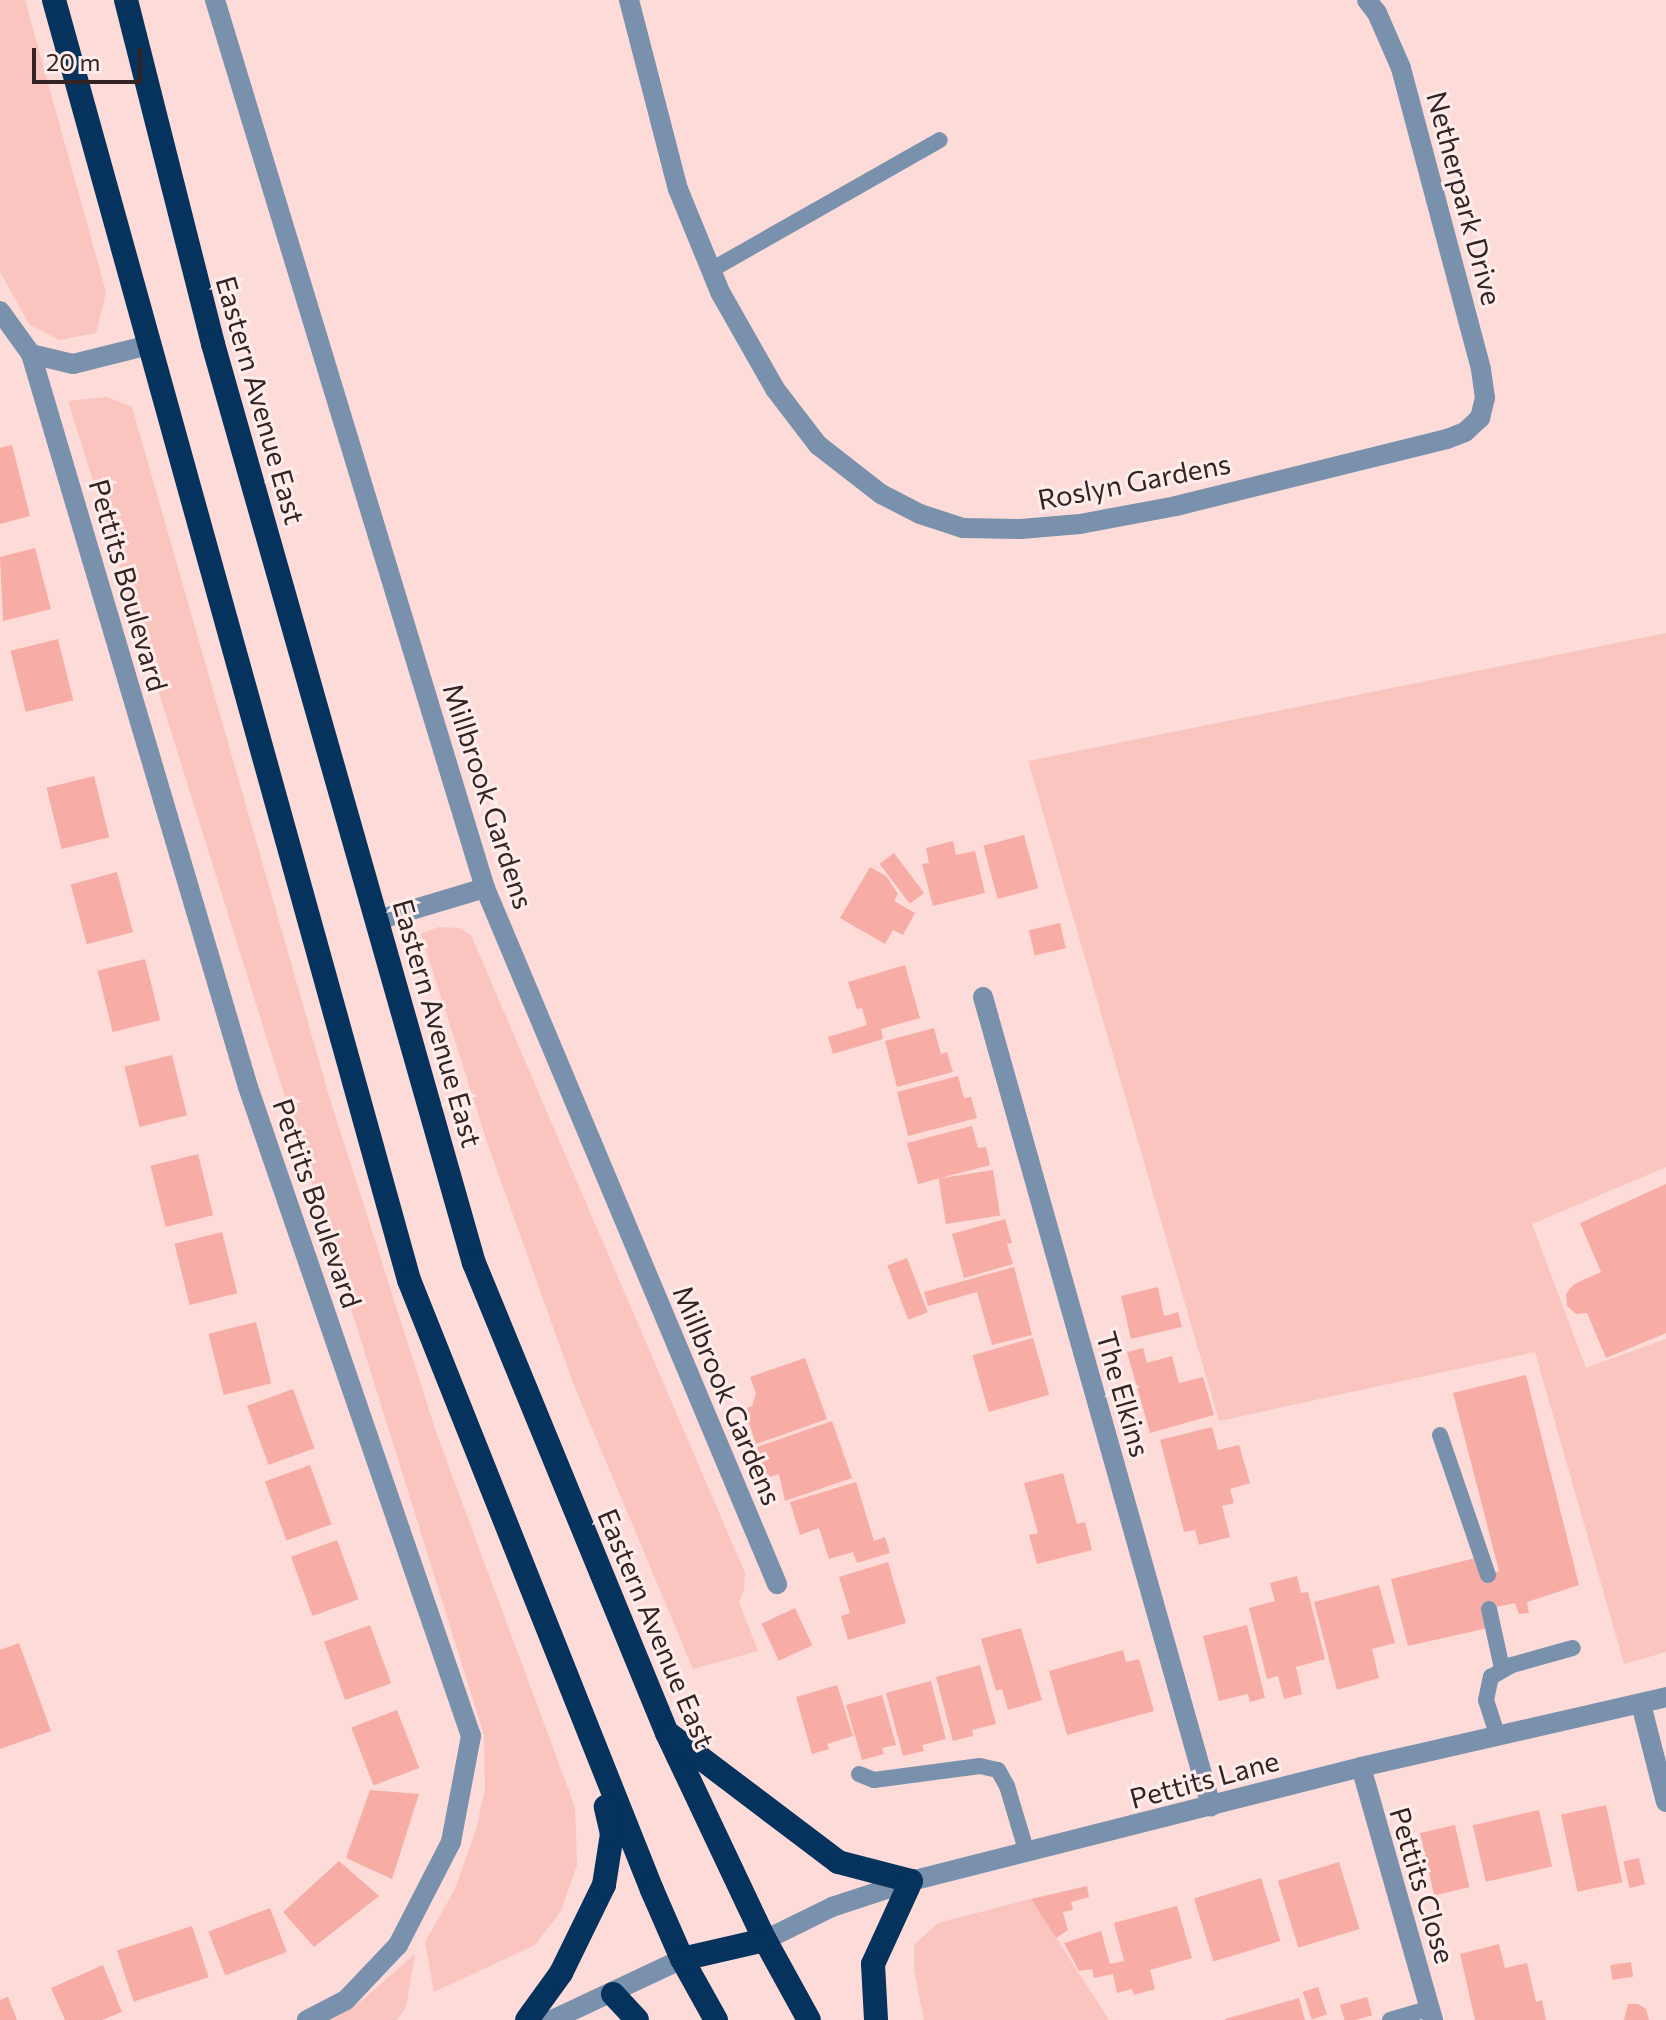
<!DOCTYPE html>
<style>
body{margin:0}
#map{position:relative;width:1666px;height:2020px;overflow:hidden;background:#fddbd8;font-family:Commissioner,sans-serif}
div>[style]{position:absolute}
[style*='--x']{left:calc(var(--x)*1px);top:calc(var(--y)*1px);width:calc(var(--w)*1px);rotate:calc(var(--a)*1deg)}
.green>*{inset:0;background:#fac4bf}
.building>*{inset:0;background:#f7ada6;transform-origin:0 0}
.lane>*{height:16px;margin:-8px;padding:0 8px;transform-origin:8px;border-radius:8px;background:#7991ac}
.street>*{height:20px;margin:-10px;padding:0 10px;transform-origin:10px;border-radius:10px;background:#7991ac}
.highway>*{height:24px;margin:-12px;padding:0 12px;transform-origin:12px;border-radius:12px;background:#05335d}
span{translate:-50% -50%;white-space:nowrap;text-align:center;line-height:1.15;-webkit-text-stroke:6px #feedeb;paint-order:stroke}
.street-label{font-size:28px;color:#332423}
.scale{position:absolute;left:32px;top:48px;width:110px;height:36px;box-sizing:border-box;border:4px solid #332423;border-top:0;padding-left:10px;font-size:24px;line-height:28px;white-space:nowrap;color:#332423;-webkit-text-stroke:6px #feedeb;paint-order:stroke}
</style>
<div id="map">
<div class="green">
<i style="clip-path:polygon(0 0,25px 0,106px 292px,96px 333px,59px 340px,29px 324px,0 272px)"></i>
<i style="clip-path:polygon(107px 397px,132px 407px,329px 1096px,437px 1435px,575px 1807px,577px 1865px,561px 1911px,535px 1945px,434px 1992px,425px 1942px,455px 1889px,476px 1830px,485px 1789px,484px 1735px,68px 401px)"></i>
<i style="clip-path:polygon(1666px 633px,1666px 1167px,1532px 1224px,1586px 1368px,1666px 1339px,1666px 1652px,1624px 1664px,1535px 1352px,1219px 1421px,1028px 761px)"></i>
<i style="clip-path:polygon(439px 927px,459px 928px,471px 935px,745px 1573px,744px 1590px,739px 1602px,758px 1651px,693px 1669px,573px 1383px,489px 1148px,421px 934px)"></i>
<i style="clip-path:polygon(1031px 1899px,1109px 2020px,924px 2020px,914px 1970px,914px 1945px,938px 1923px)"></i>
<i style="clip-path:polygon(415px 1954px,406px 2007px,397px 2020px,324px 2020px,360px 2002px)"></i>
</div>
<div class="building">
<i style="clip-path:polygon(12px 445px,30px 516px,0 524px,0 448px)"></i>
<i style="clip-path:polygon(35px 548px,51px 609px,3px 621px,0 557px)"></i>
<i style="left:58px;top:639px;width:63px;height:49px;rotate:76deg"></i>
<i style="left:94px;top:776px;width:63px;height:49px;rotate:76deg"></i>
<i style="left:1024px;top:835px;width:55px;height:42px;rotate:75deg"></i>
<i style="clip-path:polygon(953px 841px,956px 855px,975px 851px,985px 893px,933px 906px,922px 864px,929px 863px,926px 848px)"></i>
<i style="left:894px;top:853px;width:50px;height:18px;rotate:53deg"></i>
<i style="clip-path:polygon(870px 867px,886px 876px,898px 894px,894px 901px,915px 913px,903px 935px,893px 930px,885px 944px,840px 918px)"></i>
<i style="left:117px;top:872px;width:62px;height:48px;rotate:75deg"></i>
<i style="left:1060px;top:923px;width:26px;height:32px;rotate:77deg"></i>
<i style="left:145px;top:959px;width:63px;height:49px;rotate:76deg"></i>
<i style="clip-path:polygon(905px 965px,920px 1018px,881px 1029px,883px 1039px,833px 1054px,828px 1037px,867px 1025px,862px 1008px,857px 1009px,848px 982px)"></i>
<i style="clip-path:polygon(934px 1028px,941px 1054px,947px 1052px,953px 1072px,897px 1087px,885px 1041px)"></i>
<i style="left:172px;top:1055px;width:62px;height:49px;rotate:76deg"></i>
<i style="clip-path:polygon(958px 1076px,964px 1098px,971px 1097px,977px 1118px,908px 1136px,897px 1092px)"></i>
<i style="clip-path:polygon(972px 1126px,978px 1148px,986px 1147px,990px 1165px,918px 1184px,907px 1143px)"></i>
<i style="left:198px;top:1154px;width:63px;height:49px;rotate:76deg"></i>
<i style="left:993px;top:1170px;width:46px;height:55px;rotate:81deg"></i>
<i style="clip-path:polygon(1666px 1184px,1666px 1333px,1606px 1358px,1587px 1313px,1576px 1314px,1567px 1306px,1566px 1294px,1574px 1284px,1601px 1272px,1580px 1223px)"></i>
<i style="clip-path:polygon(1005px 1219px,1012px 1243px,1007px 1244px,1013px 1264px,964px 1278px,952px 1234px)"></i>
<i style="left:222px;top:1232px;width:63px;height:49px;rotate:76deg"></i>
<i style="left:907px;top:1258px;width:58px;height:21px;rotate:69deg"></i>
<i style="clip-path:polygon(1014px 1267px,1032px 1335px,992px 1345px,977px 1292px,928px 1306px,924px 1292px)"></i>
<i style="clip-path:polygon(1158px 1287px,1164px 1316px,1178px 1312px,1182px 1327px,1131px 1339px,1121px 1296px)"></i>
<i style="left:256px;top:1322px;width:63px;height:49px;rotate:76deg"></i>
<i style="left:1033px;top:1338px;width:59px;height:63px;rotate:74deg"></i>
<i style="clip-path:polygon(1143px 1348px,1147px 1363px,1172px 1356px,1179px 1383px,1203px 1377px,1214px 1415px,1150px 1433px,1127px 1352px)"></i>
<i style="clip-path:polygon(805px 1358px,827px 1419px,756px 1444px,744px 1409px,752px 1406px,756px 1393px,750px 1377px)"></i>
<i style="clip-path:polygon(1526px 1375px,1579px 1585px,1527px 1602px,1529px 1613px,1519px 1614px,1515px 1603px,1483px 1610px,1488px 1628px,1408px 1646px,1391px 1579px,1479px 1557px,1483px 1577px,1499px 1571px,1453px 1393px)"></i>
<i style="left:293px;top:1389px;width:63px;height:49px;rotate:70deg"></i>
<i style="clip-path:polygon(832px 1421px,852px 1478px,785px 1501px,779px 1474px,767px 1478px,757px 1447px)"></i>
<i style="clip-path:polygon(1212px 1427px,1218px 1450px,1239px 1445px,1250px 1483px,1230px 1489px,1234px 1503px,1222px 1506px,1230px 1537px,1199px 1545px,1195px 1530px,1184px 1532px,1160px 1440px)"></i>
<i style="left:310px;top:1465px;width:63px;height:48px;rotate:70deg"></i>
<i style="clip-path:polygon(1063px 1473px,1077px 1524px,1085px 1522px,1092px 1550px,1037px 1564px,1029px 1535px,1038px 1533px,1024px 1483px)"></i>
<i style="clip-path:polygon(856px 1482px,874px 1541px,885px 1537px,890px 1553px,857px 1563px,853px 1552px,829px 1559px,819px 1528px,800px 1535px,790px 1502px)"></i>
<i style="left:337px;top:1540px;width:63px;height:49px;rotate:70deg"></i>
<i style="clip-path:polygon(888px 1562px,906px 1623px,848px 1640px,841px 1616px,850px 1613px,839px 1577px)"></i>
<i style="clip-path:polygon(1297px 1576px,1301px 1593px,1308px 1592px,1325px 1659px,1296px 1667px,1302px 1694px,1284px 1699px,1278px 1676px,1267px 1679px,1249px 1608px,1275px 1601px,1270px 1583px)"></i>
<i style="clip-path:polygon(1379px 1585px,1395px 1643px,1372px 1649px,1379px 1678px,1337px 1690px,1314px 1602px)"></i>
<i style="left:795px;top:1608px;width:41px;height:37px;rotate:65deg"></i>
<i style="left:370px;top:1625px;width:62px;height:49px;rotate:70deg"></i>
<i style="clip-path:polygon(1247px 1625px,1265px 1698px,1250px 1702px,1248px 1694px,1219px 1701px,1203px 1636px)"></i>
<i style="clip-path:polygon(1021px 1628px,1042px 1700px,1008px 1710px,1002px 1689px,996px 1691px,981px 1639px)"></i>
<i style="clip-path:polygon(19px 1643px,51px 1731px,0 1749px,0 1650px)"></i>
<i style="clip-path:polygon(1123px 1650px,1126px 1662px,1139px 1659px,1154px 1711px,1067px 1735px,1049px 1671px)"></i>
<i style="clip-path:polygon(980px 1665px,996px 1724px,972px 1730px,973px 1736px,953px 1741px,936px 1677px)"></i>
<i style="clip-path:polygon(931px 1681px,946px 1739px,922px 1745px,924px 1751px,903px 1756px,886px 1693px)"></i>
<i style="clip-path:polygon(837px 1685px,853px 1736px,827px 1744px,829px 1749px,812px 1754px,796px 1697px)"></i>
<i style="clip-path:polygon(882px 1695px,896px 1745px,882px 1748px,884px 1754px,862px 1760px,846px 1705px)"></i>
<i style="left:397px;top:1710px;width:62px;height:49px;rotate:69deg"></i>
<i style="clip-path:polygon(370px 1790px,419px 1794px,392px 1879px,346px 1858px)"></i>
<i style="left:1606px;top:1805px;width:79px;height:46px;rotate:78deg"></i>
<i style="left:1539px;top:1810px;width:58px;height:68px;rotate:77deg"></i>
<i style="left:1455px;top:1825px;width:64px;height:36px;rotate:77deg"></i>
<i style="left:1639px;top:1858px;width:27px;height:16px;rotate:77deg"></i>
<i style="clip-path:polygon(339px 1861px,379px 1896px,314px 1947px,283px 1912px)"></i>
<i style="left:1339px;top:1862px;width:70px;height:64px;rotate:73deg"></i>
<i style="left:1261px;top:1878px;width:66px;height:70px;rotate:73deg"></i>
<i style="clip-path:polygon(1087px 1886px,1089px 1897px,1071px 1902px,1073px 1910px,1063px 1912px,1068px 1930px,1056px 1938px,1031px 1899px)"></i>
<i style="clip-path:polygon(1177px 1906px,1192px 1958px,1150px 1970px,1155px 1989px,1134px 1995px,1132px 1989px,1117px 1993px,1113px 1974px,1094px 1978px,1092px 1969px,1079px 1971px,1064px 1943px,1101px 1931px,1110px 1964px,1124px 1961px,1114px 1923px)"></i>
<i style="left:270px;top:1908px;width:47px;height:66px;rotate:69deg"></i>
<i style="left:192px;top:1926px;width:54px;height:79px;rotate:72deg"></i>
<i style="clip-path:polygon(1499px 1944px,1505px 1968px,1527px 1963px,1536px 2002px,1542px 2000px,1546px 2020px,1475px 2020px,1460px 1954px)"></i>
<i style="left:1631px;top:1962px;width:15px;height:21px;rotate:82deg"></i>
<i style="clip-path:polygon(103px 1965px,122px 2012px,102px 2020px,65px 2020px,51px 1988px)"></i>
<i style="left:1318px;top:1987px;width:29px;height:16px;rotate:72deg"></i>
<i style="clip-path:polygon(8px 1997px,17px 2020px,0 2020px,0 2000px)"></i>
<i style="left:1367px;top:1997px;width:19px;height:28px;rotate:74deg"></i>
<i style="clip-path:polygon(1299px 1998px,1305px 2020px,1225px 2020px,1225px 2019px)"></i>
<i style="clip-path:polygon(1628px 2004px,1638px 2004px,1646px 2009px,1649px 2020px,1624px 2020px)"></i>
</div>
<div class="lane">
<i style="--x:711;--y:270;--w:263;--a:-29.6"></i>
<i style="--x:1440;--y:1435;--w:148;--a:71.1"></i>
<i style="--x:1489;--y:1609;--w:60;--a:77.6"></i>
<i style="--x:1498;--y:1737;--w:39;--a:-108"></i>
<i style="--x:1486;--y:1700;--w:24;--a:-78"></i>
<i style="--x:1491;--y:1677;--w:24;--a:-30"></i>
<i style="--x:1512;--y:1665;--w:63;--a:-15.6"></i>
<i style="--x:859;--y:1774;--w:16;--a:22"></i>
<i style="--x:874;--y:1780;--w:107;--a:-7.5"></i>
<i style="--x:980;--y:1766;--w:18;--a:13"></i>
<i style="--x:998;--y:1770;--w:18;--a:61"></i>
<i style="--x:1007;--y:1786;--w:70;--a:73.4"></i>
<i style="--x:1390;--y:2020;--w:43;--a:-16.3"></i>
</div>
<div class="street">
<i style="--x:215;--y:0;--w:928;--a:73.09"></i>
<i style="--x:485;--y:888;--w:755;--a:67.24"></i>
<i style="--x:629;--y:0;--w:195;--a:75.5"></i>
<i style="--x:678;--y:189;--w:111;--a:67.8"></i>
<i style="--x:720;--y:292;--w:112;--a:60.4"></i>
<i style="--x:775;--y:389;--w:71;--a:52.5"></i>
<i style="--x:818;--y:445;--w:80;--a:37.9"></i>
<i style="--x:881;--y:494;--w:44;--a:27.1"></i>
<i style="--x:920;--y:514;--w:45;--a:18"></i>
<i style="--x:963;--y:528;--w:58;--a:1"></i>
<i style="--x:1021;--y:529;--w:59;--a:-4.8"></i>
<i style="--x:1080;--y:524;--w:98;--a:-10.6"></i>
<i style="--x:1176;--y:506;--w:279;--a:-13.9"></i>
<i style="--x:1447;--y:439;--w:19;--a:-21"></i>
<i style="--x:1465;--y:432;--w:21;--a:-43"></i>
<i style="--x:1480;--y:418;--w:21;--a:-76"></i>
<i style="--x:1485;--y:398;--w:29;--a:-98"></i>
<i style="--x:1481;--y:369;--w:311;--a:-104.9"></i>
<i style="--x:1401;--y:68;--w:60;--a:-113.6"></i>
<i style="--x:1377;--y:13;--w:16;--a:-128"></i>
<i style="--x:0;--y:311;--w:53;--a:54.2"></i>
<i style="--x:31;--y:354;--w:764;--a:73.51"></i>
<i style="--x:248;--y:1087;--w:686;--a:71.04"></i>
<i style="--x:471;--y:1736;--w:108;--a:100.7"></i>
<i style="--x:451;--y:1842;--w:116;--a:117.2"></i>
<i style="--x:398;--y:1945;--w:76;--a:133.4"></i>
<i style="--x:346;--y:2000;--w:44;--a:152.9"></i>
<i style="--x:31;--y:354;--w:43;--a:13.4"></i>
<i style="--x:73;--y:364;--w:78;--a:-14"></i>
<i style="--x:378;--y:920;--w:112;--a:-16.7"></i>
<i style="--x:983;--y:997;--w:841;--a:74.26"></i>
<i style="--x:1641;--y:1704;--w:101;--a:75.7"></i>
<i style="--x:1361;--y:1767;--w:263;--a:74.1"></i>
<i style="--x:765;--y:1940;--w:75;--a:-26.2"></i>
<i style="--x:832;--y:1907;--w:83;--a:-18.2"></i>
<i style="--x:911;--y:1881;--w:464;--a:-14.2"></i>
<i style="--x:1361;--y:1767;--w:313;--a:-12.9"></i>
<i style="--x:552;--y:2020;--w:144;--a:-25.1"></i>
</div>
<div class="highway">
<i style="--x:54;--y:0;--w:1328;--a:74.5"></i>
<i style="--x:409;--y:1280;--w:657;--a:68.28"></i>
<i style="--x:652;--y:1890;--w:75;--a:66.5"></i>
<i style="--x:682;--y:1959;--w:70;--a:60.9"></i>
<i style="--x:126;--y:0;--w:355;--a:75.8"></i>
<i style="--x:213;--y:344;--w:955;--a:74.15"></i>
<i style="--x:474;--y:1263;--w:508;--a:67.68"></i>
<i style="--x:667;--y:1733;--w:229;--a:64.7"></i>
<i style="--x:765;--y:1940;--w:91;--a:61.2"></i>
<i style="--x:669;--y:1734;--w:212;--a:37.1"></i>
<i style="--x:838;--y:1862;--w:75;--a:14.6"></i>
<i style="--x:911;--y:1881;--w:91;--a:114.6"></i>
<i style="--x:873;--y:1964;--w:56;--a:86.9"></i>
<i style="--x:682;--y:1959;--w:85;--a:-12.9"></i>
<i style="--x:613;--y:1994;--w:35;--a:47"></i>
<i style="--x:527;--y:2020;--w:58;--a:-54.1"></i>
<i style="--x:561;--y:1973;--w:98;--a:-64"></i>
<i style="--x:604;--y:1885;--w:52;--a:-81.1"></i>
<i style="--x:612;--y:1834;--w:28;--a:-103"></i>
</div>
<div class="street-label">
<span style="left:1465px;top:198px;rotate:75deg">Netherpark Drive</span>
<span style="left:261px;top:400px;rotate:74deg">Eastern Avenue East</span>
<span style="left:1134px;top:481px;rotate:-11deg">Roslyn Gardens</span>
<span style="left:129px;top:585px;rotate:74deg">Pettits Boulevard</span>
<span style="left:489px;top:796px;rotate:72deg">Millbrook Gardens</span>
<span style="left:438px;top:1023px;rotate:74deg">Eastern Avenue East</span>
<span style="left:318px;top:1203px;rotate:71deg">Pettits Boulevard</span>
<span style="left:1124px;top:1394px;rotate:74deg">The Elkins</span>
<span style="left:728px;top:1395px;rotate:67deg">Millbrook Gardens</span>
<span style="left:657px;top:1628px;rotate:67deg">Eastern Avenue East</span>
<span style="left:1204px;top:1779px;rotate:-15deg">Pettits Lane</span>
<span style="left:1423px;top:1885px;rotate:73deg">Pettits Close</span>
</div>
<div class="scale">20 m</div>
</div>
